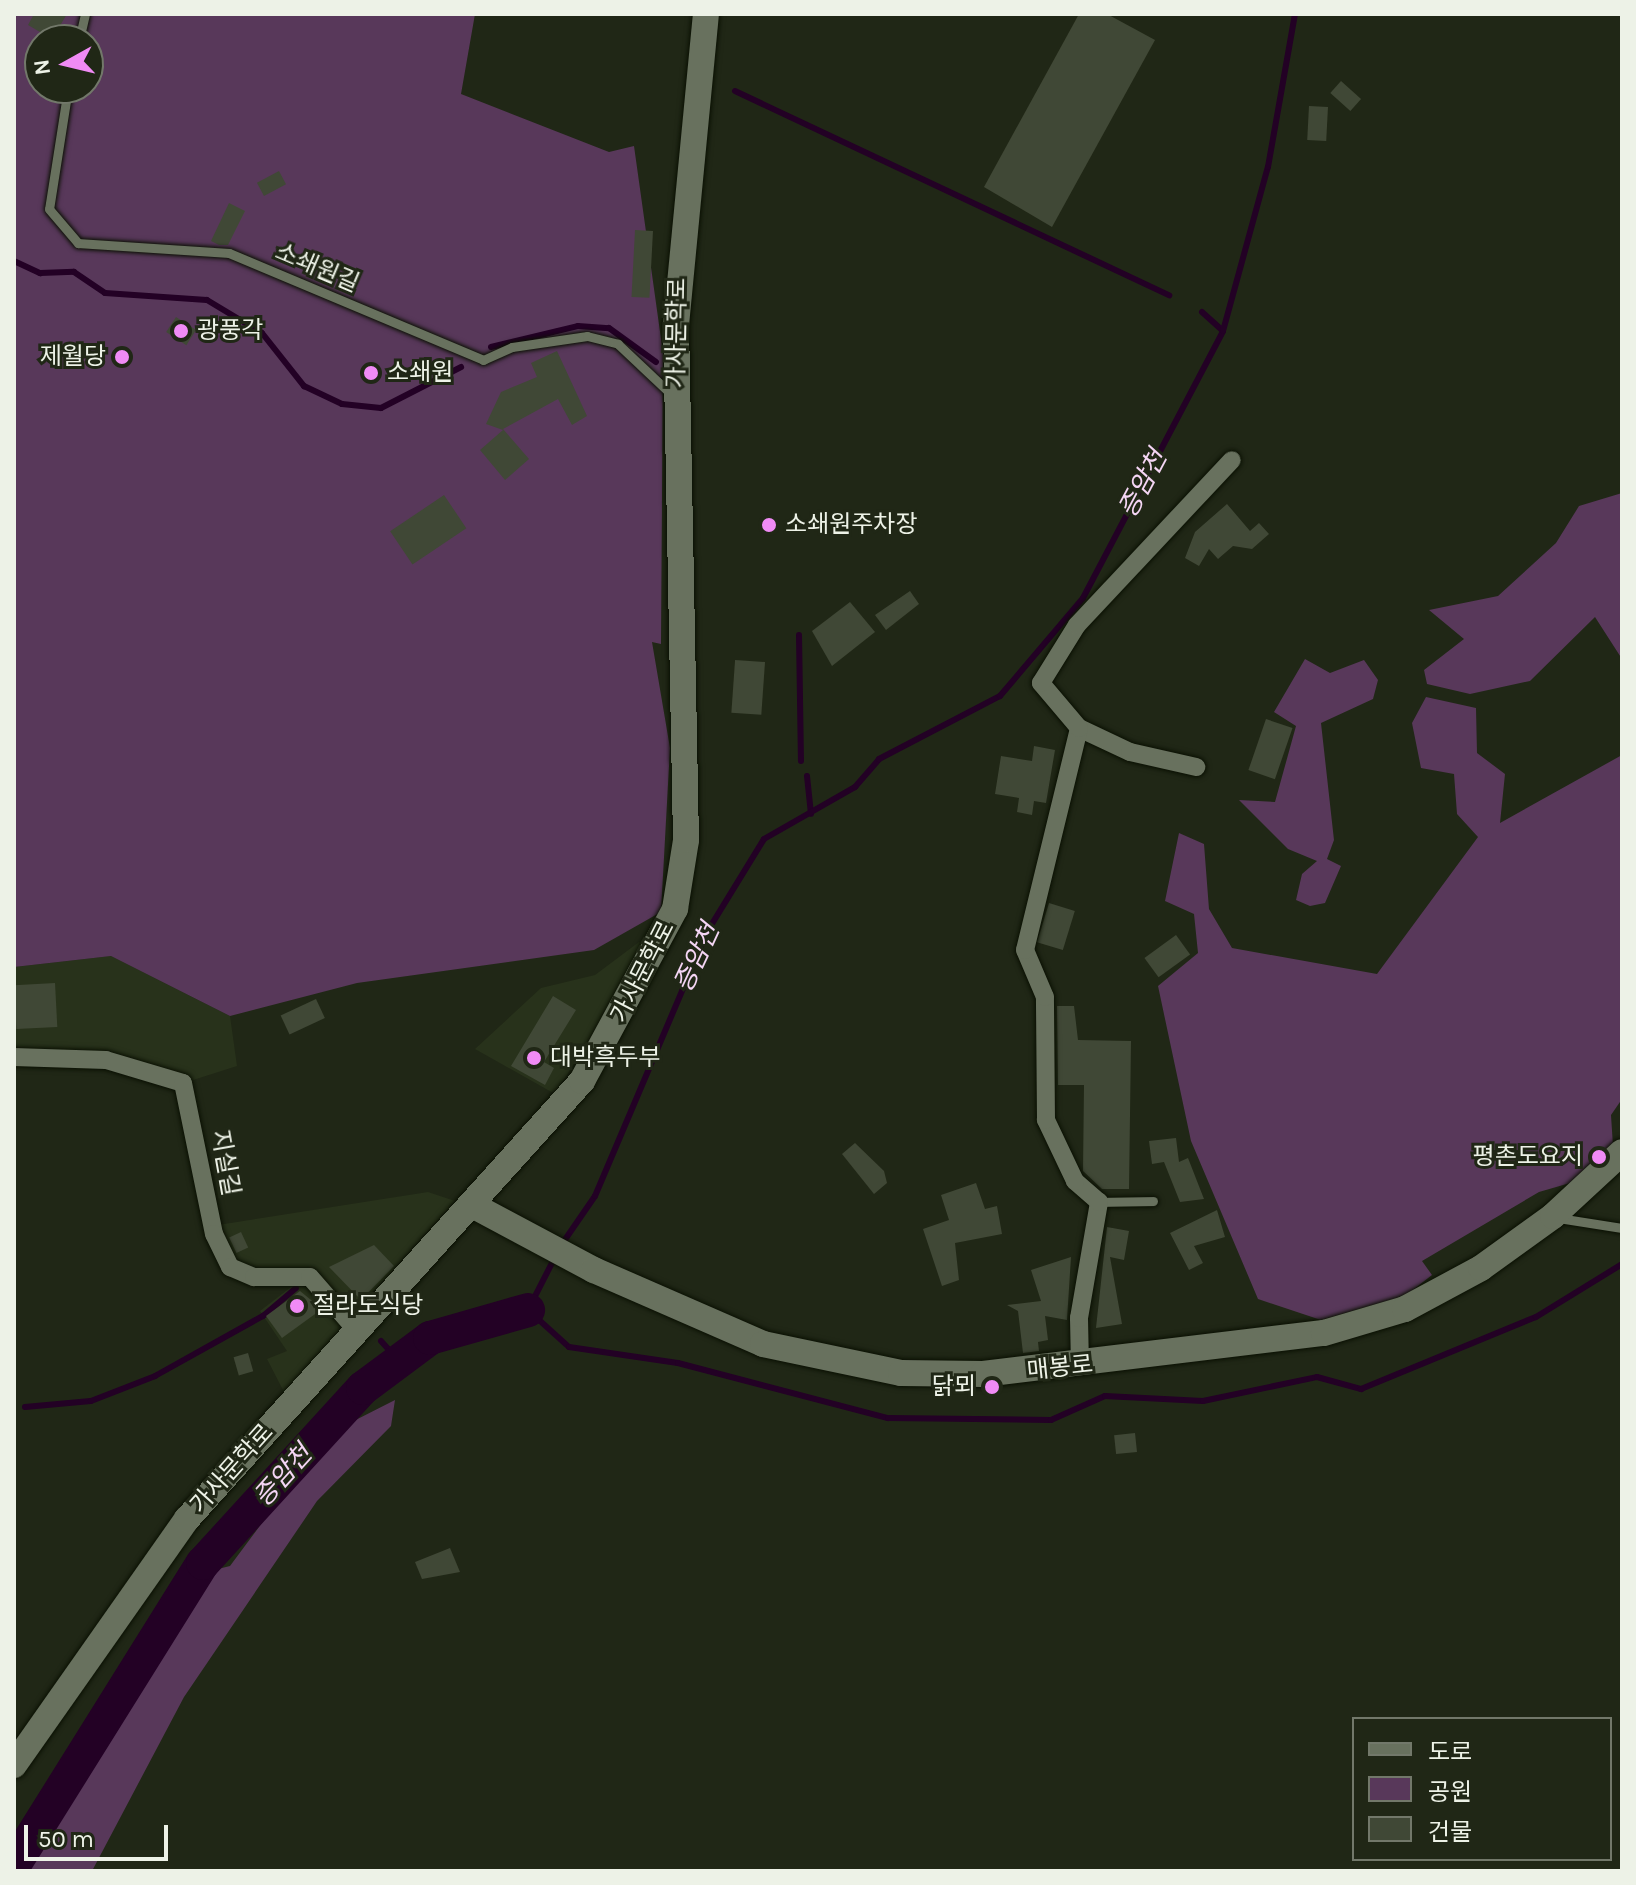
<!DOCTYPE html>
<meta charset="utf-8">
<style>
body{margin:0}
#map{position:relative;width:1636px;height:1885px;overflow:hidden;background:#202716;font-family:Karla,"Noto Sans KR",sans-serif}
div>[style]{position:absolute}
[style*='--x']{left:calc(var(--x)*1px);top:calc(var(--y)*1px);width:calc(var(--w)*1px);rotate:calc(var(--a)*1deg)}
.built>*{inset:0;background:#28321b}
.green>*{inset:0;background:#58385a}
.stream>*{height:6px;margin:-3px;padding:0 3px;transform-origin:3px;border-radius:3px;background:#230125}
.river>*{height:34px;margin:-17px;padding:0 17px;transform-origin:17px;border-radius:17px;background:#230125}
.building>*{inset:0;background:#404836;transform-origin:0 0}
.roads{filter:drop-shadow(0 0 2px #0a1003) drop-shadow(0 0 2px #0a1003)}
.lane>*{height:9px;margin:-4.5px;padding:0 4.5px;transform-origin:4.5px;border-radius:4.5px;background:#68715e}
.street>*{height:18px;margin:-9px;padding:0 9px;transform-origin:9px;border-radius:9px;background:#68715e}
.secondary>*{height:26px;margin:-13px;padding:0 13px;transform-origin:13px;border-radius:13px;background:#68715e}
.dots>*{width:22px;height:22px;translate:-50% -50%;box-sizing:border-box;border:4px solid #202716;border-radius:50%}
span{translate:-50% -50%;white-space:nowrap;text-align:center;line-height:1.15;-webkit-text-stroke:6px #202716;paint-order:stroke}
.street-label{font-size:24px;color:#edf2e7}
.poi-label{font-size:24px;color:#edf2e7}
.left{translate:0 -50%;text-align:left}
.right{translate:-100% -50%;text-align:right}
.water-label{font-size:26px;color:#f5d6f5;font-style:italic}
.frame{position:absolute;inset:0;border:16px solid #edf2e7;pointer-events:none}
.legend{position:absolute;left:1352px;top:1717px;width:260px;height:144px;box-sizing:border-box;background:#202716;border:2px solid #72786a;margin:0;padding:10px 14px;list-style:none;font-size:24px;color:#edf2e7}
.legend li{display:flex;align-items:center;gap:16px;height:40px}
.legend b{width:40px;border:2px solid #72786a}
.north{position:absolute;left:24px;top:24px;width:80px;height:80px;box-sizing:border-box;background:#202716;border:2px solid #72786a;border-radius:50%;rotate:262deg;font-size:22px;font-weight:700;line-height:32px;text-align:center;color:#edf2e7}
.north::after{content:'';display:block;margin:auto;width:28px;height:36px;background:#f08bf5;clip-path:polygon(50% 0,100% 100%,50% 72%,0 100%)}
.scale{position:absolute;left:24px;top:1825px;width:144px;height:36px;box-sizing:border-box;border:4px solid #edf2e7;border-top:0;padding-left:10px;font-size:24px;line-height:28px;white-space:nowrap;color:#edf2e7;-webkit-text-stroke:6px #202716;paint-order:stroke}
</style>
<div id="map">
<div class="built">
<i style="clip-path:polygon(639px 942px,648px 945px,555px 1094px,475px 1049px,541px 988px,595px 975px)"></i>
<i style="clip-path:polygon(111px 956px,230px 1016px,237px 1066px,190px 1081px,110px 1054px,14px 1051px,14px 967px)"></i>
<i style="clip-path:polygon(428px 1192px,455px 1201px,354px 1313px,314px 1273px,253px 1273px,231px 1264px,218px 1225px)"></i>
<i style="clip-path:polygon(291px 1287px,311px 1287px,347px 1330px,284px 1392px,267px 1359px,287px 1351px,260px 1311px)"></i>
</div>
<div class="green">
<i style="clip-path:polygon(evenodd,14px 14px,475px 14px,461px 94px,609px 152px,634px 146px,663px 353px,661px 644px,652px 642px,670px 748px,661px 912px,594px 950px,357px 983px,230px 1016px,111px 956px,14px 967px,14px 14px,40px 40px,88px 40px,88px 88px,40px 88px,40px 40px)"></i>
<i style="clip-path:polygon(1622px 493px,1622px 659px,1595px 617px,1530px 681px,1470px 694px,1427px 684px,1424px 670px,1464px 639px,1429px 610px,1498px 596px,1556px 543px,1579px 506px)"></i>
<i style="clip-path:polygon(1305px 659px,1330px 673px,1364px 660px,1378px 680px,1373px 699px,1321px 723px,1334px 840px,1327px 859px,1341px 866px,1325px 903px,1310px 906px,1296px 900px,1302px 874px,1317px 861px,1288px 849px,1239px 800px,1275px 802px,1296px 726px,1274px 712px)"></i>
<i style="clip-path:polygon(1426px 697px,1476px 708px,1477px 753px,1505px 774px,1500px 823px,1622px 755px,1622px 1099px,1611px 1115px,1613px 1146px,1570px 1183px,1539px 1192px,1422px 1261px,1432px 1275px,1405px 1296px,1321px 1320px,1258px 1299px,1191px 1141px,1158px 986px,1198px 953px,1194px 914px,1165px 901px,1179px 833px,1204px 844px,1209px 909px,1232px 948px,1377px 974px,1478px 837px,1457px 814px,1454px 774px,1421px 768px,1412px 723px)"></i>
<i style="clip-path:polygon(395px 1400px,391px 1426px,317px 1501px,184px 1697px,92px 1871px,23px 1871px,214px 1570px,230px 1566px,328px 1434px)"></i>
</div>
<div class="stream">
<i style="--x:735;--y:91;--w:480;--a:25.2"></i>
<i style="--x:14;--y:261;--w:29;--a:25"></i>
<i style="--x:40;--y:273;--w:34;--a:-2"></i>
<i style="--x:74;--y:272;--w:37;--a:34"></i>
<i style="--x:105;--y:293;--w:102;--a:3.9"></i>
<i style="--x:207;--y:300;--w:64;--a:31"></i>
<i style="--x:262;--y:333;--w:68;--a:51.6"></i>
<i style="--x:304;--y:386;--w:42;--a:25.3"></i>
<i style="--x:342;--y:404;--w:39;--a:6"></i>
<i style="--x:381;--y:408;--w:90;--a:-27.1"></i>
<i style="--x:1202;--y:312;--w:28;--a:42"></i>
<i style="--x:491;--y:347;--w:89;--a:-13.6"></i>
<i style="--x:578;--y:326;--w:31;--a:4"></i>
<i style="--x:609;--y:328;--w:58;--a:35.9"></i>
<i style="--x:799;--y:635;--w:126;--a:89.1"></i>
<i style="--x:807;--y:776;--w:38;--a:84"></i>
<i style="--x:562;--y:1244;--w:58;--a:-55.5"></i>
<i style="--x:595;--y:1196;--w:287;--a:-67"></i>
<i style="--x:707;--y:932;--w:109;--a:-58.5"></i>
<i style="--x:764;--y:839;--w:105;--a:-29.7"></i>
<i style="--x:855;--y:787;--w:37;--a:-49"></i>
<i style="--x:879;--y:759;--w:136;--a:-27.5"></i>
<i style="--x:1000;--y:696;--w:128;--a:-49.7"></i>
<i style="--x:1083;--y:598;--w:301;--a:-62.3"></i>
<i style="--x:1223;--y:331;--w:170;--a:-74.7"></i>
<i style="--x:1268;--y:167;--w:155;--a:-80"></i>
<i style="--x:555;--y:1257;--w:59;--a:117"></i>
<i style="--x:528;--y:1310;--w:55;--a:42.1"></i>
<i style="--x:569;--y:1347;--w:110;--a:8.4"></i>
<i style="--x:678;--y:1363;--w:217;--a:14.7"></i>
<i style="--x:888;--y:1418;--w:163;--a:0.7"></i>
<i style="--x:1051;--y:1420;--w:59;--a:-24"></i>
<i style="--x:1105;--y:1396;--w:98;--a:2.9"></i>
<i style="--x:1203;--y:1401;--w:116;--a:-11.9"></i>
<i style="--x:1317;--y:1377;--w:46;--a:15.3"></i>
<i style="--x:1361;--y:1389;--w:189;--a:-22.4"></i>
<i style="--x:1536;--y:1317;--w:101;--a:-31.6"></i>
<i style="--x:381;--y:1341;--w:27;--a:48"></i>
<i style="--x:25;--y:1407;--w:66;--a:-5.2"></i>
<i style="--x:91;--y:1401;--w:69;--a:-21.3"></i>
<i style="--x:155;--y:1376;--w:124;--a:-29.1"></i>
<i style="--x:263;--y:1316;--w:43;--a:-40.3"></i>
</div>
<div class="river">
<i style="--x:14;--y:1865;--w:356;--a:-58"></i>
<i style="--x:203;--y:1563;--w:237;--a:-47.6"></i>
<i style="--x:363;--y:1388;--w:84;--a:-36.7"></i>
<i style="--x:430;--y:1338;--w:102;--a:-15.9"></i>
</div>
<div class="building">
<i style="clip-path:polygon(34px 14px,67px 14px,52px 39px,28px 25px)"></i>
<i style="clip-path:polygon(1079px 14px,1107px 14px,1155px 40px,1052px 227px,984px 187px)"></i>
<i style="left:1341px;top:81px;width:27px;height:16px;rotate:42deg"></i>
<i style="left:1309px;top:106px;width:19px;height:34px;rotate:3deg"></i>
<i style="left:279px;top:171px;width:15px;height:25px;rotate:62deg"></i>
<i style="clip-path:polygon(229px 203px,245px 211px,228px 245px,219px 245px,211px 241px)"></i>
<i style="left:635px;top:230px;width:18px;height:67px;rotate:3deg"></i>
<i style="left:176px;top:317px;width:24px;height:18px;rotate:33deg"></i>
<i style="clip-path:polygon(557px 351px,587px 416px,572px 425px,558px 399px,503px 429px,529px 459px,505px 480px,480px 450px,503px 430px,486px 424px,501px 392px,537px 377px,531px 363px)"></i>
<i style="left:444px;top:495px;width:40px;height:65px;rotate:56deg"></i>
<i style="clip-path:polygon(1227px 504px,1250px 531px,1259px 523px,1269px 534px,1252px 549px,1233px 546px,1218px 559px,1209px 549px,1199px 566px,1185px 558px,1195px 532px)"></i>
<i style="clip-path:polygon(910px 591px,919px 604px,886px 630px,875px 615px)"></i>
<i style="clip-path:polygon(850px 602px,875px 632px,832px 666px,812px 631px)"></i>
<i style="left:765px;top:662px;width:53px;height:30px;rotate:94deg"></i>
<i style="left:1266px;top:719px;width:28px;height:54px;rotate:19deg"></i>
<i style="clip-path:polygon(1034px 746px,1055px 750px,1046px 803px,1034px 801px,1032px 815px,1017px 812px,1019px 798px,995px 794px,1001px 756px,1032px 761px)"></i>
<i style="left:1049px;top:903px;width:27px;height:41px;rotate:17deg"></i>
<i style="left:1176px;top:935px;width:24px;height:39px;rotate:54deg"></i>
<i style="left:55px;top:983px;width:44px;height:41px;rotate:87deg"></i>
<i style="clip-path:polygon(553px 996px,576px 1010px,544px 1062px,554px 1068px,545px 1085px,511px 1066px)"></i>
<i style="left:316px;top:999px;width:21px;height:39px;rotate:65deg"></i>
<i style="clip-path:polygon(1057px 1006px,1074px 1006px,1078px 1040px,1131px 1041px,1129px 1189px,1102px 1189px,1083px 1171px,1084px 1085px,1058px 1085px)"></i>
<i style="clip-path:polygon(1176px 1138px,1179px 1162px,1188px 1158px,1204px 1199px,1180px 1202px,1164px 1162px,1152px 1164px,1149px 1141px)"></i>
<i style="clip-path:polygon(855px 1143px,884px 1171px,887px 1183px,874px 1194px,842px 1154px)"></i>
<i style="clip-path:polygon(976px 1183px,985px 1209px,997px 1206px,1002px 1234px,955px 1243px,959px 1280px,942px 1286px,923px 1229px,949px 1220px,941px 1195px)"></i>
<i style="clip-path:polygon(1217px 1210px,1225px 1237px,1194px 1246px,1203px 1263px,1189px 1270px,1170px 1233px)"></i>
<i style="clip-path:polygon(1107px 1227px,1129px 1231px,1124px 1260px,1110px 1257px,1122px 1324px,1096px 1328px)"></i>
<i style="left:241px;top:1232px;width:17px;height:13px;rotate:65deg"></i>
<i style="clip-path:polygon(374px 1245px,394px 1266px,361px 1300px,329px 1267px)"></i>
<i style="clip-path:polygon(1071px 1257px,1067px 1320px,1045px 1316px,1048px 1340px,1038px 1342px,1039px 1351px,1023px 1353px,1018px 1311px,1007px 1305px,1041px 1301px,1031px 1270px)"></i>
<i style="clip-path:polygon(300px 1291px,322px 1309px,282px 1338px,266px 1316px)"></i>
<i style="left:248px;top:1353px;width:19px;height:15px;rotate:74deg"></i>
<i style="left:1135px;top:1433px;width:19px;height:21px;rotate:84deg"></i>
<i style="clip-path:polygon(450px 1548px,460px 1572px,422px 1579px,415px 1562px)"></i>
</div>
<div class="roads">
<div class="lane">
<i style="--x:79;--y:40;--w:27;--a:-77"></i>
<i style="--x:68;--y:88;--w:122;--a:98.9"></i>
<i style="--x:49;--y:209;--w:45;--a:49.5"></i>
<i style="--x:78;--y:243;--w:151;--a:3.8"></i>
<i style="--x:229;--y:253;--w:276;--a:22.8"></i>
<i style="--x:483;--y:360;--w:32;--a:-24"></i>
<i style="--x:512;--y:347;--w:76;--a:-8.3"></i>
<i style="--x:587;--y:336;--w:32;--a:14"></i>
<i style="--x:618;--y:344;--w:76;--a:43.4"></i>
<i style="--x:1099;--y:1202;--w:54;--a:-1.1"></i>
<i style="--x:1558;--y:1218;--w:65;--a:8.9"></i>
</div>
<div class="street">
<i style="--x:1079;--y:728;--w:56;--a:25.2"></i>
<i style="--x:1130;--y:752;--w:68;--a:12.8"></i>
<i style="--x:14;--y:1057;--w:92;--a:1.9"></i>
<i style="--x:106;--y:1060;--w:80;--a:16.6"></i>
<i style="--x:183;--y:1083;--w:154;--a:78.4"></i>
<i style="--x:214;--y:1234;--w:37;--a:64"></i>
<i style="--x:230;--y:1267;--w:26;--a:23"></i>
<i style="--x:254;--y:1277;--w:56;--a:0"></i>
<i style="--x:310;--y:1277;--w:73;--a:48.9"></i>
<i style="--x:1080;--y:1366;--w:48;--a:-91.2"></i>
<i style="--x:1079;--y:1318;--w:118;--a:-80.2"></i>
<i style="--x:1099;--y:1202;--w:32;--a:-139"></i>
<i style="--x:1075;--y:1181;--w:68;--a:-115.4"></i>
<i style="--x:1046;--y:1120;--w:123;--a:-90.5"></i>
<i style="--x:1045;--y:997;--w:51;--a:-113.1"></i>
<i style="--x:1025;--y:950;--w:228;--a:-76.3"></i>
<i style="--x:1079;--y:728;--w:59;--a:-130.2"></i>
<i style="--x:1041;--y:683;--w:68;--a:-58.2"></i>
<i style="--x:1077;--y:625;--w:226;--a:-46.8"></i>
</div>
<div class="secondary">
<i style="--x:474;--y:1206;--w:136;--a:28.1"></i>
<i style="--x:594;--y:1270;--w:184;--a:23.6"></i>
<i style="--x:763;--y:1344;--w:141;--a:11.9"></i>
<i style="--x:901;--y:1373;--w:82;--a:0.7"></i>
<i style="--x:983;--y:1374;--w:343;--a:-6.9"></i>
<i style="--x:1324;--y:1333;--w:84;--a:-16.5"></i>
<i style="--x:1405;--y:1309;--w:86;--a:-28.3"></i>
<i style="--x:1481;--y:1268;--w:89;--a:-35.8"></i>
<i style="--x:1553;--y:1216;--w:94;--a:-42.8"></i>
<i style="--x:14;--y:1765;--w:301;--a:-54.9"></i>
<i style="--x:187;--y:1519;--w:590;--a:-47.96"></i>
<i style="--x:582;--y:1081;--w:196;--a:-61.6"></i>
<i style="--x:675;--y:909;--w:70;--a:-80.9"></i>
<i style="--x:686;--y:840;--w:515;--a:-91.11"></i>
<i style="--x:676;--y:325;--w:312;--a:-84.5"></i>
</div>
</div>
<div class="dots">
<i style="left:181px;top:331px;background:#f08bf5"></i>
<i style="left:122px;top:357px;background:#f08bf5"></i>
<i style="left:371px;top:373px;background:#f08bf5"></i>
<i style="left:769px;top:525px;background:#f08bf5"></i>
<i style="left:534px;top:1058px;background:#f08bf5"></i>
<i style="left:1599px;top:1157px;background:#f08bf5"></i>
<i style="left:297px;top:1306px;background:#f08bf5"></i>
<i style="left:992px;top:1387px;background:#f08bf5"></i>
</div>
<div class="street-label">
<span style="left:317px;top:268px;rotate:23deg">소쇄원길</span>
<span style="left:677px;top:333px;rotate:-89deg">가사문학로</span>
<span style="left:643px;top:972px;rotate:-63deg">가사문학로</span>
<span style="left:225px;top:1163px;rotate:80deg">지실길</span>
<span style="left:1060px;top:1368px;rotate:-6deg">매봉로</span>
<span style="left:232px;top:1469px;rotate:-48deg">가사문학로</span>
</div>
<div class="poi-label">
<span class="left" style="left:197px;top:331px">광풍각</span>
<span class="right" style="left:106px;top:357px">제월당</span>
<span class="left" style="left:387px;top:373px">소쇄원</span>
<span class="left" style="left:785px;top:525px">소쇄원주차장</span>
<span class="left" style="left:550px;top:1058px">대박흑두부</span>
<span class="right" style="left:1583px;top:1157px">평촌도요지</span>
<span class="left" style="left:313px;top:1306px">절라도식당</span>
<span class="right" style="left:976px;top:1387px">닭뫼</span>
</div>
<div class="water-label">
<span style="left:1143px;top:484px;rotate:-62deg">증암천</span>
<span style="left:697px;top:958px;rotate:-65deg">증암천</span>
<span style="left:283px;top:1476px;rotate:-48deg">증암천</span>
</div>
<div class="frame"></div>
<ul class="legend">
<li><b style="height:10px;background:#68715e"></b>도로</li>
<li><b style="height:22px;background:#58385a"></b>공원</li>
<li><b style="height:22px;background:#404836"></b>건물</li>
</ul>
<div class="north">N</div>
<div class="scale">50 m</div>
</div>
